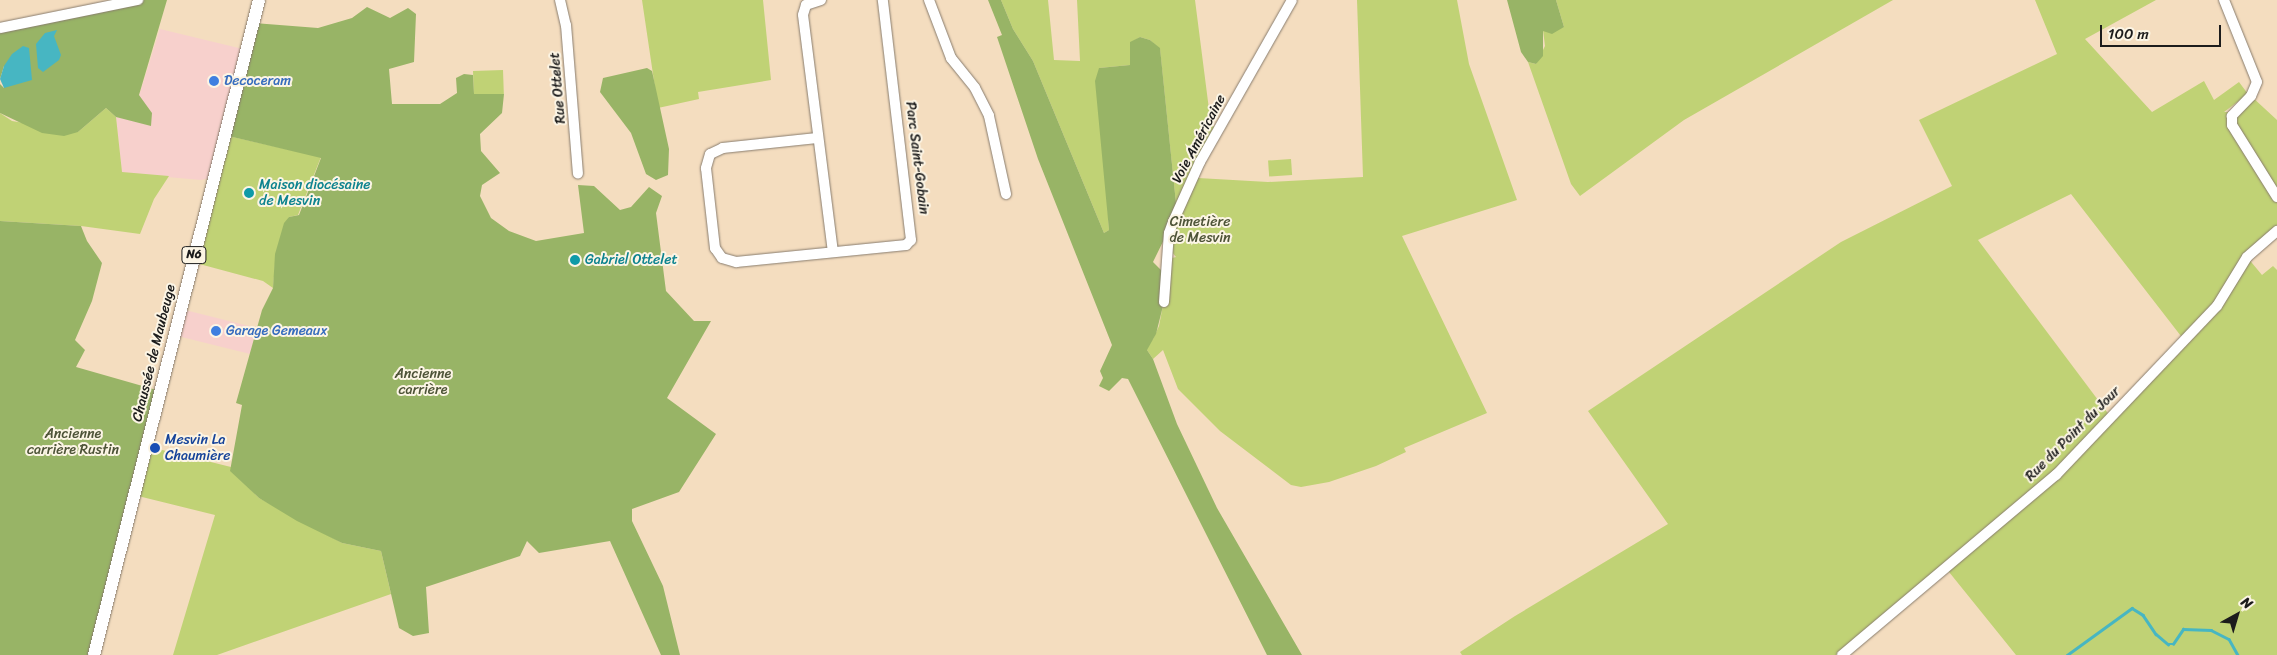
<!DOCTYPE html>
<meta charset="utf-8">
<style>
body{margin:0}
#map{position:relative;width:2277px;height:655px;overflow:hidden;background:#f4ddbf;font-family:Sriracha,sans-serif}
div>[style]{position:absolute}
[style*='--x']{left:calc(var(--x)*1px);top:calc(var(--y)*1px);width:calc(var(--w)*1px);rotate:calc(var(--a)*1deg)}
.built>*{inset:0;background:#f7d0cc;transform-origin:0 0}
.green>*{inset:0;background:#c0d275;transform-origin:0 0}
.forest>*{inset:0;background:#98b466}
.water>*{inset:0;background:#47b6c2}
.stream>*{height:2.5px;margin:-1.25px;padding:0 1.25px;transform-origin:1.25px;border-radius:1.25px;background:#47b6c2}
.roads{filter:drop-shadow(0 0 1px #887c6e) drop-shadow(0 0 1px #887c6e)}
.minor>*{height:10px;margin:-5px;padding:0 5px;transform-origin:5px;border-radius:5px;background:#fff}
.major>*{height:12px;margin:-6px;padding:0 6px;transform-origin:6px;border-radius:6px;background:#fff}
.dots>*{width:14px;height:14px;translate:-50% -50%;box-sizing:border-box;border:2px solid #fcf5e5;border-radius:50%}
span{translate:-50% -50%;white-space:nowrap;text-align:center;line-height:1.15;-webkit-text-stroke:4px #fcf5e5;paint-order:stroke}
.shield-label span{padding:1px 4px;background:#fcf5e5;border:1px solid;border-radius:4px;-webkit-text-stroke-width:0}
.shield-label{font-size:12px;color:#1c1c1c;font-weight:700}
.shop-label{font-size:14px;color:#366cbe}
.left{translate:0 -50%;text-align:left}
.street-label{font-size:14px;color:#1c1c1c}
.culture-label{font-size:14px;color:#0d838f}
.park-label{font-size:14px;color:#4d5337}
.transit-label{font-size:14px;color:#164399}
.north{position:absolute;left:2212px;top:590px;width:50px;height:50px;-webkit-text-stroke:4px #fcf5e5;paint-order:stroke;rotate:39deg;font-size:14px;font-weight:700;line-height:20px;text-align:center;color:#1c1c1c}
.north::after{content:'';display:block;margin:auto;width:18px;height:22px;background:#1c1c1c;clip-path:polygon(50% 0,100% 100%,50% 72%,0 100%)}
.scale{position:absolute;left:2100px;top:25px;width:121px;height:22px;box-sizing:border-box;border:2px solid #1c1c1c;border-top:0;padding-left:6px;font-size:15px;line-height:18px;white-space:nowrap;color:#1c1c1c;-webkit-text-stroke:4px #fcf5e5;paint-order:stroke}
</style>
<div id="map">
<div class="built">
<i style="clip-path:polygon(160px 29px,247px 50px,214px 177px,201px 180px,122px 173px,116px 117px,151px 125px,151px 113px,139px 96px)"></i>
<i style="left:181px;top:309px;width:78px;height:27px;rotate:14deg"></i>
</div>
<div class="green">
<i style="clip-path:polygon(642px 0,763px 0,771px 80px,698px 92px,699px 99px,658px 108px)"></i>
<i style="clip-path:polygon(1001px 0,1048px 0,1054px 60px,1080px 61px,1077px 0,1195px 0,1211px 125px,1219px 129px,1198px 178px,1268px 182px,1363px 177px,1357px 0,1457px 0,1469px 64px,1517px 200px,1402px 236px,1487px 413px,1404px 448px,1406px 452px,1376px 466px,1329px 482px,1301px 487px,1291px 485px,1220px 431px,1178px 389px,1163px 350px,1153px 359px,1147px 350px,1146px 345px,1153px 339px,1159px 326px,1172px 258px,1176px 257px,1172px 252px,1177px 213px,1160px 49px,1150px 40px,1140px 37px,1130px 43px,1130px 65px,1099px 68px,1109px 230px,1104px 233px,1033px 61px,1013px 29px)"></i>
<i style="clip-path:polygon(1556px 0,1893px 0,1684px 120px,1580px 196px,1571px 184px,1528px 62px,1536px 64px,1545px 46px,1543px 30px,1564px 27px)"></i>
<i style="clip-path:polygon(evenodd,2035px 0,2156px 0,2085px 39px,2152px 112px,2204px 81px,2214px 100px,2239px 82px,2248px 94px,2224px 112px,2235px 112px,2251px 96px,2277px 120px,2277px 231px,2247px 257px,2262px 275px,2273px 266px,2277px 270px,2277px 655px,2016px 655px,1945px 567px,1842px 655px,1462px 655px,1460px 652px,1515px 616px,1668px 524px,1588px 411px,1841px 242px,1952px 186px,1919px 120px,2057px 54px,2035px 0,2071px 194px,2184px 340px,2110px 416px,1978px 240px,2071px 194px)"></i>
<i style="left:503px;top:70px;width:24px;height:30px;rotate:88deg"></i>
<i style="clip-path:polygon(106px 108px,116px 117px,122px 172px,169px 176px,154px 199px,140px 234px,81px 226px,0 221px,0 113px,12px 121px,78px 132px)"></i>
<i style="clip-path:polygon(224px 135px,321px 157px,298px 215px,289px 217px,275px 264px,273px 288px,263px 281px,192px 262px)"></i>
<i style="left:1291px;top:159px;width:16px;height:23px;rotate:86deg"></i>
<i style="clip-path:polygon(146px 446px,231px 467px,231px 471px,259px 498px,342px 543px,381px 551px,391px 594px,217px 655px,173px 655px,215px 515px,134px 495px)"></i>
</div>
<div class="forest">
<i style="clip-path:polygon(138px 0,167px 0,139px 95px,152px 113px,151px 126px,116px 117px,106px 108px,78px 132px,64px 136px,42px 133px,0 113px,0 84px,4px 88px,4px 66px,0 79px,0 28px)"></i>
<i style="clip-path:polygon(988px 0,1001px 0,1013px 29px,1033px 61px,1104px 233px,1109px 230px,1095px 81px,1099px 68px,1130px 65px,1130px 42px,1140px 37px,1150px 40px,1160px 48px,1177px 213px,1153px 262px,1165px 274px,1164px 302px,1156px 334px,1147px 350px,1153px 359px,1177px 424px,1217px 508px,1302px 655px,1267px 655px,1128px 379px,1122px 378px,1109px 391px,1099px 386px,1103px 378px,1100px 371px,1112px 345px,1038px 159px,997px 37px,1002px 35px)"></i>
<i style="clip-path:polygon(1507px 0,1556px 0,1564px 27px,1552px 34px,1543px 31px,1543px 56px,1536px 64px,1528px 62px,1521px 52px)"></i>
<i style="clip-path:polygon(367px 7px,390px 18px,408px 8px,416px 14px,414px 62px,389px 69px,392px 104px,440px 104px,457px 93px,456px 78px,464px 74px,473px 75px,474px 94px,504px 94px,502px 113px,480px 134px,481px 151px,500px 173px,482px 185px,480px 196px,491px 218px,509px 231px,536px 241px,584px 233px,578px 185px,594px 186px,620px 210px,631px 207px,649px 187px,662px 196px,656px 213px,666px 291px,694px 321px,711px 321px,667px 398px,716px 434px,679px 492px,632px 509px,632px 521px,663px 586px,680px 655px,661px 655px,610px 541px,539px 553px,527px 541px,520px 556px,426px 587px,429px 633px,413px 636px,399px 628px,381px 551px,342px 543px,297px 521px,259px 498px,230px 471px,242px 405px,236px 403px,262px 310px,273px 288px,275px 254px,284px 223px,289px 217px,299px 215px,321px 158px,224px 135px,253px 23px,318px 28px,352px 18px)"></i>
<i style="clip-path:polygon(647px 68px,652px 71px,669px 149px,668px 175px,656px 180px,646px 174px,631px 133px,600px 92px,603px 78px)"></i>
<i style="clip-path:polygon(0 221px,81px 226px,87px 241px,102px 263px,92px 301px,75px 340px,85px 350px,76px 367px,160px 391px,94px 655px,0 655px)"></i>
</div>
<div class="water">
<i style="clip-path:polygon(57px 30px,54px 36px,61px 55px,59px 60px,43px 72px,38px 68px,36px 44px,45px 33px)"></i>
<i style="clip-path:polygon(23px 46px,29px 48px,32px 80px,4px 88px,0 79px,4px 66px,12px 54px)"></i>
</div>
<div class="stream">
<i style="--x:2067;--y:655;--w:80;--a:-35.9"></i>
<i style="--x:2132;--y:608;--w:13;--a:32"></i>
<i style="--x:2143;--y:615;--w:23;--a:56"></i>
<i style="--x:2156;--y:634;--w:16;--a:40"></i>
<i style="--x:2168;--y:644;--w:5;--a:0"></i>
<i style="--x:2173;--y:644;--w:18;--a:-56"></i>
<i style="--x:2183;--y:629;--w:28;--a:2"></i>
<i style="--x:2211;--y:630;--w:20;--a:27"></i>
<i style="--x:2229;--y:639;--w:18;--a:61"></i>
</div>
<div class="roads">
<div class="minor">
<i style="--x:560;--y:0;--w:26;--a:77"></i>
<i style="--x:566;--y:25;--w:149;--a:85.4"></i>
<i style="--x:821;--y:0;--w:16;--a:162"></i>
<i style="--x:806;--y:5;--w:10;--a:107"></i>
<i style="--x:803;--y:15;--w:239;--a:82.8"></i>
<i style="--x:929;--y:0;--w:62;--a:69.2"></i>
<i style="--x:951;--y:58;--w:38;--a:51"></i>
<i style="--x:975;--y:88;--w:31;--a:63"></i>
<i style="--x:989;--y:116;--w:80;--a:77.7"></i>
<i style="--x:2224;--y:0;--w:88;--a:68.1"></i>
<i style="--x:2257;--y:82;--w:15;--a:113"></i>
<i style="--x:2251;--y:96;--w:28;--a:134"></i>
<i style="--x:2232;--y:116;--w:9;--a:90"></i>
<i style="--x:2232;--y:125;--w:85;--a:58"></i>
<i style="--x:0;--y:28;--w:141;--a:-11.5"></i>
<i style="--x:817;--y:138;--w:95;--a:173.9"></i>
<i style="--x:723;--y:148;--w:14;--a:155"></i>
<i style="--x:710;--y:154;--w:15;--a:106"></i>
<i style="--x:706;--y:168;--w:81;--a:83.6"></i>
<i style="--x:715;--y:248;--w:12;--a:55"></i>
<i style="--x:722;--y:258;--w:15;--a:16"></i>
<i style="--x:736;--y:262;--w:171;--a:-5.7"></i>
<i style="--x:906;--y:245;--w:7;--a:-45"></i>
<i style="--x:911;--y:240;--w:242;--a:-96.7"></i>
<i style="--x:1164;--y:302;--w:69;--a:-85.9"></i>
<i style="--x:1169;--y:233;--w:12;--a:-70"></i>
<i style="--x:1173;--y:222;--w:66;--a:-65.8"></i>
<i style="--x:1200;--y:162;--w:186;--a:-60.4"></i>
<i style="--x:1842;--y:655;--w:280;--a:-40.1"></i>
<i style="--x:2056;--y:475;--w:233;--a:-46.4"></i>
<i style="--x:2217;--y:306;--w:57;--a:-58.5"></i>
<i style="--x:2247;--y:257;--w:40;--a:-41"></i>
</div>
<div class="major">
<i style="--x:94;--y:655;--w:675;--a:-75.86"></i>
</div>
</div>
<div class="dots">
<i style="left:214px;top:81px;background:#3f7fe0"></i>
<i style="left:249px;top:193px;background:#0f9aa8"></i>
<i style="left:575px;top:260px;background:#0f9aa8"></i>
<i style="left:216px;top:331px;background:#3f7fe0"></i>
<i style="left:155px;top:448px;background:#1a4fb4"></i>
</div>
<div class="shield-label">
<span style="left:194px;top:255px">N6</span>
</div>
<div class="shop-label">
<span class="left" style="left:224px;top:81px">Decoceram</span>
<span class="left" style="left:226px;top:331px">Garage Gemeaux</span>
</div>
<div class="street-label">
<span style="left:558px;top:88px;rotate:-95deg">Rue Ottelet</span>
<span style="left:1199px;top:139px;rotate:-62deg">Voie Américaine</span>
<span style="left:917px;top:158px;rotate:83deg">Parc Saint-Gobain</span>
<span style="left:154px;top:353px;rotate:-76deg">Chaussée de Maubeuge</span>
<span style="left:2073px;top:434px;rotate:-45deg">Rue du Point du Jour</span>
</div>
<div class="culture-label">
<span class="left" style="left:259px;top:193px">Maison diocésaine<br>de Mesvin</span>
<span class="left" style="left:585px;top:260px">Gabriel Ottelet</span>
</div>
<div class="park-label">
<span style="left:1200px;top:230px">Cimetière<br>de Mesvin</span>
<span style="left:423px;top:382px">Ancienne<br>carrière</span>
<span style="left:73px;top:442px">Ancienne<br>carrière Rustin</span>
</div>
<div class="transit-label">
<span class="left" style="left:165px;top:448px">Mesvin La<br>Chaumière</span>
</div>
<div class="north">N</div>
<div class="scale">100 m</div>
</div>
